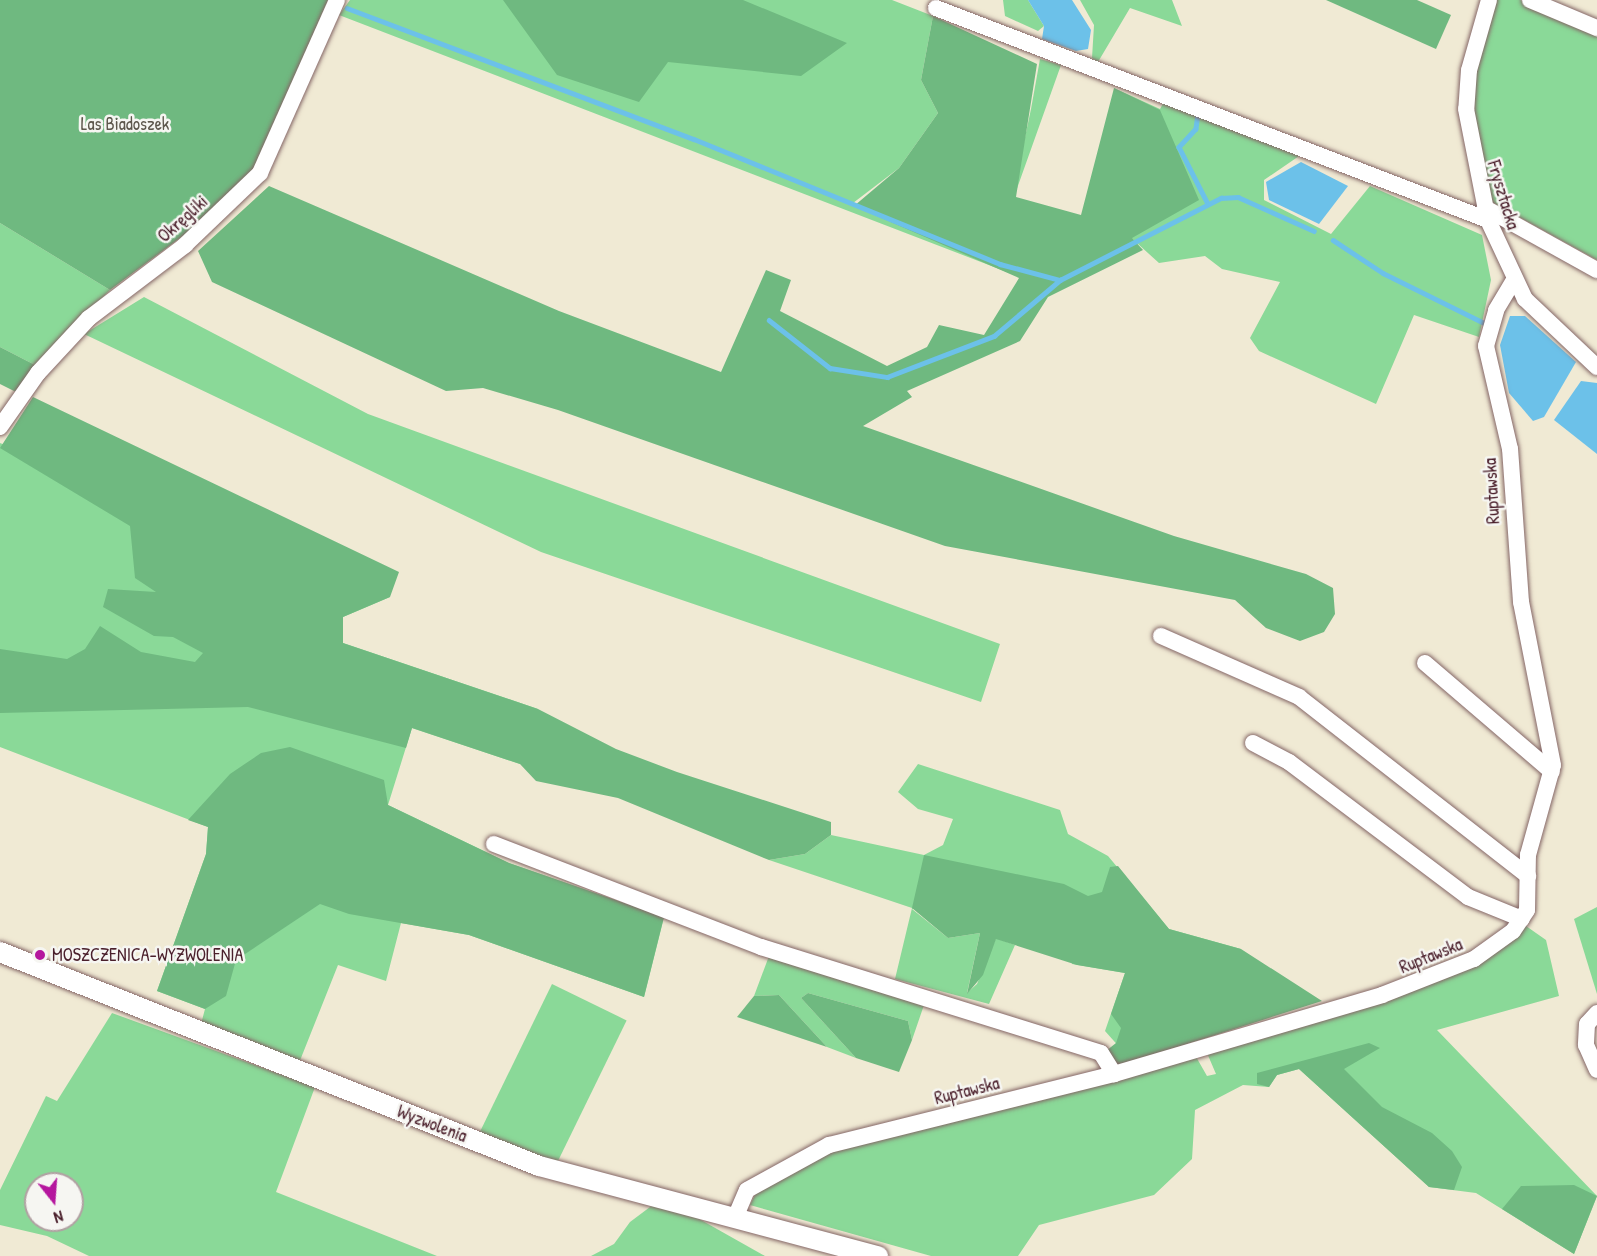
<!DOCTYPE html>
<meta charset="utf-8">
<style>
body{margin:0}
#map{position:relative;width:1597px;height:1256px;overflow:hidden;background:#f0ead4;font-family:"Patrick Hand",sans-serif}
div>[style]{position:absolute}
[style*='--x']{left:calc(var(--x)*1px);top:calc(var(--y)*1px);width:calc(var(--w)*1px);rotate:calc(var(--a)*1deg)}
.green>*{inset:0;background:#8ad998;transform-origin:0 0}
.forest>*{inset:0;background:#6fb980}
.water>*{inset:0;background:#6cc1e9}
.stream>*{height:4.5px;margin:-2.25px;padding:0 2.25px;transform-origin:2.25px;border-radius:2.25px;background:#6cc1e9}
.roads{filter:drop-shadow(0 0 2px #846666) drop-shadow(0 0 2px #846666)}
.minor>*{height:16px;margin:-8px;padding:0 8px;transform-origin:8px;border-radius:8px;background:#fff}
.tertiary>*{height:20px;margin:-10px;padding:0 10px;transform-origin:10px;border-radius:10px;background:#fff}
.dots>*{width:16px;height:16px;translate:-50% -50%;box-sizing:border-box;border:3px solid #f6f6f2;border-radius:50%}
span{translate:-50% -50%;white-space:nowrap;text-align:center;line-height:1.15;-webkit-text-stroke:5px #f6f6f2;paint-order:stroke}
.park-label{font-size:18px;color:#5d574c}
.street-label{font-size:18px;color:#4a1f2b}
.poi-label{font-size:18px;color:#4a1f2b}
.left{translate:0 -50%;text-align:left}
.north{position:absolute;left:24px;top:1172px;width:60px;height:60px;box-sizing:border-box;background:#f6f6f2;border:2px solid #b1a0a2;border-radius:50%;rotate:163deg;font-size:16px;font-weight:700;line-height:24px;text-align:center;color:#4a1f2b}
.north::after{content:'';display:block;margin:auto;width:21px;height:27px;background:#b5179e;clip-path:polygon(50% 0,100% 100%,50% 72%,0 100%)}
</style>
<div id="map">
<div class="green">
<i style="clip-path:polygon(350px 0,892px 0,933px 16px,921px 80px,938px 113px,899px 168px,853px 203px,1020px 277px,339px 15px)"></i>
<i style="clip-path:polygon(1003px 0,1028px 0,1044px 26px,1038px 31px,1005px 16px)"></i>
<i style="clip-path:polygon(1080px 0,1172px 0,1182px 26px,1130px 8px,1098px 62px,1092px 58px,1094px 25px)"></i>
<i style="clip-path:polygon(1495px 0,1520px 0,1597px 23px,1597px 260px,1490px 201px,1474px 125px,1475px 76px)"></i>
<i style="clip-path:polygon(1040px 59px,1061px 65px,1010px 208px,1031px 109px)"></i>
<i style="clip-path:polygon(1114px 88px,1160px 109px,1165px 100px,1302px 154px,1264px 180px,1264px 200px,1331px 234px,1370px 186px,1482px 235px,1491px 280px,1479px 337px,1414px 315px,1376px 404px,1259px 351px,1250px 338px,1280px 282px,1222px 269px,1205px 256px,1159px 263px,1127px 234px)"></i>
<i style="clip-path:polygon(0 223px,110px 290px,35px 365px,0 347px)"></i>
<i style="clip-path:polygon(144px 297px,368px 414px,1000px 644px,981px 702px,541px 552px,84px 334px)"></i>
<i style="clip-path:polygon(0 443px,390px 597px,343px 617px,343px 643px,538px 709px,520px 764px,412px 728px,388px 805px,509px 863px,664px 917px,644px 997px,469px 935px,401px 923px,386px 981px,338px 965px,299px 1063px,201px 1024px,205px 1009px,157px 991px,206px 854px,208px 827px,0 747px)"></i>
<i style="clip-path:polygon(918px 764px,1060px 810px,1068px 834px,1108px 856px,1169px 929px,1241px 949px,1130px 1059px,1105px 1031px,1125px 973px,1072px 964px,1063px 884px,912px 909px,948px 938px,980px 933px,967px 993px,977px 984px,996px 938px,1015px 945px,989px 1004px,895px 979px,912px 908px,769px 860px,805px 854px,831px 835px,924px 855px,943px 845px,953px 819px,918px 809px,898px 792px)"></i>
<i style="clip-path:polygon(1597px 907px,1597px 994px,1574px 919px)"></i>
<i style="clip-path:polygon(1526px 926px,1546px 940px,1559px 996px,1437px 1030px,1597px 1196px,1574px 1254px,1476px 1193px,1429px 1187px,1299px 1069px,1277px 1075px,1269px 1087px,1243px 1085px,1195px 1110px,1192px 1159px,1154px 1195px,1039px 1225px,1018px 1256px,931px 1256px,750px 1205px,757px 1191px,829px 1151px,1195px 1055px,1207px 1076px,1216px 1074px,1207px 1053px,1477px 964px)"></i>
<i style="clip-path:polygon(769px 956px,924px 1005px,912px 1040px,908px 1021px,808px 993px,801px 998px,856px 1058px,827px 1047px,779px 995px,754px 996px)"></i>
<i style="left:552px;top:984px;width:83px;height:166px;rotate:26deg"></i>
<i style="clip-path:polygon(evenodd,112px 1013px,315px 1087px,276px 1192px,437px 1256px,89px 1256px,47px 1236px,0 1225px,0 1190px,46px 1096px,57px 1101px,112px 1013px,36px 1184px,72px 1184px,72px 1220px,36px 1220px,36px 1184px)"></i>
<i style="clip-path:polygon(662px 1198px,765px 1256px,591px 1256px,614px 1244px,630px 1222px)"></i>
</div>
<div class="forest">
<i style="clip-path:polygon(0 0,328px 0,247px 188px,110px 290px,0 223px)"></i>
<i style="clip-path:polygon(503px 0,743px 0,847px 43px,801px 76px,668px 62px,639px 102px,557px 75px)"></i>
<i style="clip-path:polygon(1326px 0,1417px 0,1451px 15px,1436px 49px)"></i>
<i style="clip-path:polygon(933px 16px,1037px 64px,1016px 197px,1081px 215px,1114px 88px,1160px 110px,1199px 200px,1132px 238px,1143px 250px,1048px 297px,1020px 341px,907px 391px,912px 397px,863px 426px,1174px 536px,1306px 574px,1333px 588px,1335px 614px,1324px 632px,1300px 641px,1266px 628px,1235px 600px,945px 546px,558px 410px,483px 388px,446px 391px,212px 282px,198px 251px,269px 186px,559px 311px,721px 372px,766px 270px,791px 280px,780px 311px,887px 366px,927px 347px,939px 325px,984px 335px,1019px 278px,854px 206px,899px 168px,938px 113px,921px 80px)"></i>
<i style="clip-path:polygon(0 347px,35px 365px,16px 392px,0 384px)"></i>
<i style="clip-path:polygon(33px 397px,399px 572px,390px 597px,343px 617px,343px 643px,538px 709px,616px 749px,677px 772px,831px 822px,831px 835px,805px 854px,769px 860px,618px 798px,536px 781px,520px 764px,412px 728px,406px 748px,248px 707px,0 713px,0 649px,67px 659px,85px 649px,100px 626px,141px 652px,195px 662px,203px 653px,173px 637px,154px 636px,103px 607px,108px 589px,156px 592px,135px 578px,130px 526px,0 448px)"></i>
<i style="clip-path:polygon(290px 747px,384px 780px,388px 805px,509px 863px,664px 917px,644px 997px,469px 935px,349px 914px,320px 904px,236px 960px,226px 996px,205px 1009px,157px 991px,206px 854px,208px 827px,188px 820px,230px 774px,261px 753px)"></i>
<i style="clip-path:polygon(924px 855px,1064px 884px,1088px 896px,1102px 892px,1110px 867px,1118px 866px,1169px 929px,1241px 949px,1322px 1001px,1118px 1066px,1106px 1051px,1116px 1043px,1121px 1028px,1111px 1014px,1125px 973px,1077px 965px,996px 939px,983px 975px,967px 994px,980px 933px,948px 938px,912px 908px)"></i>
<i style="clip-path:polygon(808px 993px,908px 1021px,912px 1040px,899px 1072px,856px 1058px,801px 998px)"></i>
<i style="clip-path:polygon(779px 995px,827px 1047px,737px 1017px,754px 996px)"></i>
<i style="clip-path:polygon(1369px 1043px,1380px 1048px,1344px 1069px,1382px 1107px,1432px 1133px,1452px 1151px,1462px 1167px,1454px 1190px,1429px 1187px,1299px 1069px,1277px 1075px,1269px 1087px,1257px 1084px,1257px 1073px)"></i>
<i style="clip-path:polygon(1574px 1185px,1597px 1196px,1574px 1254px,1502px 1209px,1521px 1186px)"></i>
</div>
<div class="water">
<i style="clip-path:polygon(1028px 0,1072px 0,1091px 30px,1088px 49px,1076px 51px,1042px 39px,1044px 26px)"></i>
<i style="clip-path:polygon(1301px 162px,1348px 186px,1319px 224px,1269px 200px,1266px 182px)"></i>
<i style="clip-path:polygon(1510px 316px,1525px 316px,1576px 362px,1544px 417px,1533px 421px,1509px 393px,1500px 345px)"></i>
<i style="clip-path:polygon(1581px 381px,1597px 383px,1597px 454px,1554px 420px)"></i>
</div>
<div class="stream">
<i style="--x:347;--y:8;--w:371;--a:20.7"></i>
<i style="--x:694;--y:139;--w:331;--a:22.2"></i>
<i style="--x:1000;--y:264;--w:62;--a:14.9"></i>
<i style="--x:1198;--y:114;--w:15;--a:98"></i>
<i style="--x:1196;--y:129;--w:25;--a:133"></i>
<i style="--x:1179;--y:147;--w:64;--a:63"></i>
<i style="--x:1333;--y:240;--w:60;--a:33.4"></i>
<i style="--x:1383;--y:273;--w:113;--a:26.3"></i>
<i style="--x:769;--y:320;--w:78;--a:38.2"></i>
<i style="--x:830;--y:368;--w:58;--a:9"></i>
<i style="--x:887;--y:377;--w:115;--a:-21"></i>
<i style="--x:994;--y:336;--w:87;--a:-40.3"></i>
<i style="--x:1060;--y:280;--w:181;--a:-27"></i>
<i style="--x:1221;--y:198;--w:17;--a:-3"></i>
<i style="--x:1238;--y:197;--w:83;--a:24.1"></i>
</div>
<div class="roads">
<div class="minor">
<i style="--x:1489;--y:0;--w:73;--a:105.9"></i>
<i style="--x:1469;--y:70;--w:39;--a:94"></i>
<i style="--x:1466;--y:109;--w:113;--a:78.8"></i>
<i style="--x:1488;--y:220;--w:87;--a:64.9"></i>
<i style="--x:1525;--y:299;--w:99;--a:43.4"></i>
<i style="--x:1530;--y:0;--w:73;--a:22.7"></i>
<i style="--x:936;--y:8;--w:591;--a:21.01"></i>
<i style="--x:1485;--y:208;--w:128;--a:29"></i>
<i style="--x:0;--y:427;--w:66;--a:-54.9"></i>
<i style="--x:38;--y:373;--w:75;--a:-47.2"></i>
<i style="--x:89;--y:318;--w:121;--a:-37.2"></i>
<i style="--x:185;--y:245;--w:104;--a:-43.8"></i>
<i style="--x:260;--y:173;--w:189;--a:-66"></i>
<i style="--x:1161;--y:636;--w:151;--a:23.8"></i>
<i style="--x:1299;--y:697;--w:291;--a:38"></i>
<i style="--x:1425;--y:663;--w:167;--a:40.6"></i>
<i style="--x:1253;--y:743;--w:41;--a:27.8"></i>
<i style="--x:1289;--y:762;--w:224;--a:37"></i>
<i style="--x:1468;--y:897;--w:58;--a:22.2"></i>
<i style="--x:494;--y:844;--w:286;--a:21.1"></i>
<i style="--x:761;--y:947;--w:356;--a:17.3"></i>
<i style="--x:1101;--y:1053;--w:25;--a:58"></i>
<i style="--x:1597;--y:1013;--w:15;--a:132"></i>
<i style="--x:1587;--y:1024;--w:21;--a:93"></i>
<i style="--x:1586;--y:1045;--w:27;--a:66"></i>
<i style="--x:735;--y:1218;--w:30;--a:-67"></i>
<i style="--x:747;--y:1190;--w:94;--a:-28.8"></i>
<i style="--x:829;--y:1145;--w:294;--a:-14"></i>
<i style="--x:1114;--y:1074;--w:279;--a:-16.4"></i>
<i style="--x:1382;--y:995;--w:99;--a:-21.4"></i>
<i style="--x:1474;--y:959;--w:48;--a:-35.7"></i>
<i style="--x:1513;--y:931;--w:25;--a:-56"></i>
<i style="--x:1527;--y:910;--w:55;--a:-89"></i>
<i style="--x:1528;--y:855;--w:93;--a:-74.5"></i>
<i style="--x:1553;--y:765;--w:166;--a:-101.1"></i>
<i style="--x:1521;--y:602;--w:153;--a:-94.1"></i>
<i style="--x:1510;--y:449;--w:106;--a:-103.1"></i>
<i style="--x:1486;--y:346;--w:37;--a:-74"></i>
<i style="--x:1496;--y:310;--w:33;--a:-59"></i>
</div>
<div class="tertiary">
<i style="--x:0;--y:952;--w:580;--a:21.65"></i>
<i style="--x:539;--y:1166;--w:351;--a:14.9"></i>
</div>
</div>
<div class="dots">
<i style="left:40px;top:955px;background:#b5179e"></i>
</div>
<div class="park-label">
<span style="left:125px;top:124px">Las Biadoszek</span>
</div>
<div class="street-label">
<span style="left:1503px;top:195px;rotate:73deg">Frysztacka</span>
<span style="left:183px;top:219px;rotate:-42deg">Okręgliki</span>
<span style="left:1492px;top:491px;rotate:-93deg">Ruptawska</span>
<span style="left:1431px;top:956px;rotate:-22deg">Ruptawska</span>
<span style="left:967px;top:1091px;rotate:-14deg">Ruptawska</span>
<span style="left:432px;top:1124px;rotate:21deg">Wyzwolenia</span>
</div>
<div class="poi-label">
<span class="left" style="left:52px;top:955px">MOSZCZENICA-WYZWOLENIA</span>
</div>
<div class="north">N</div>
</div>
